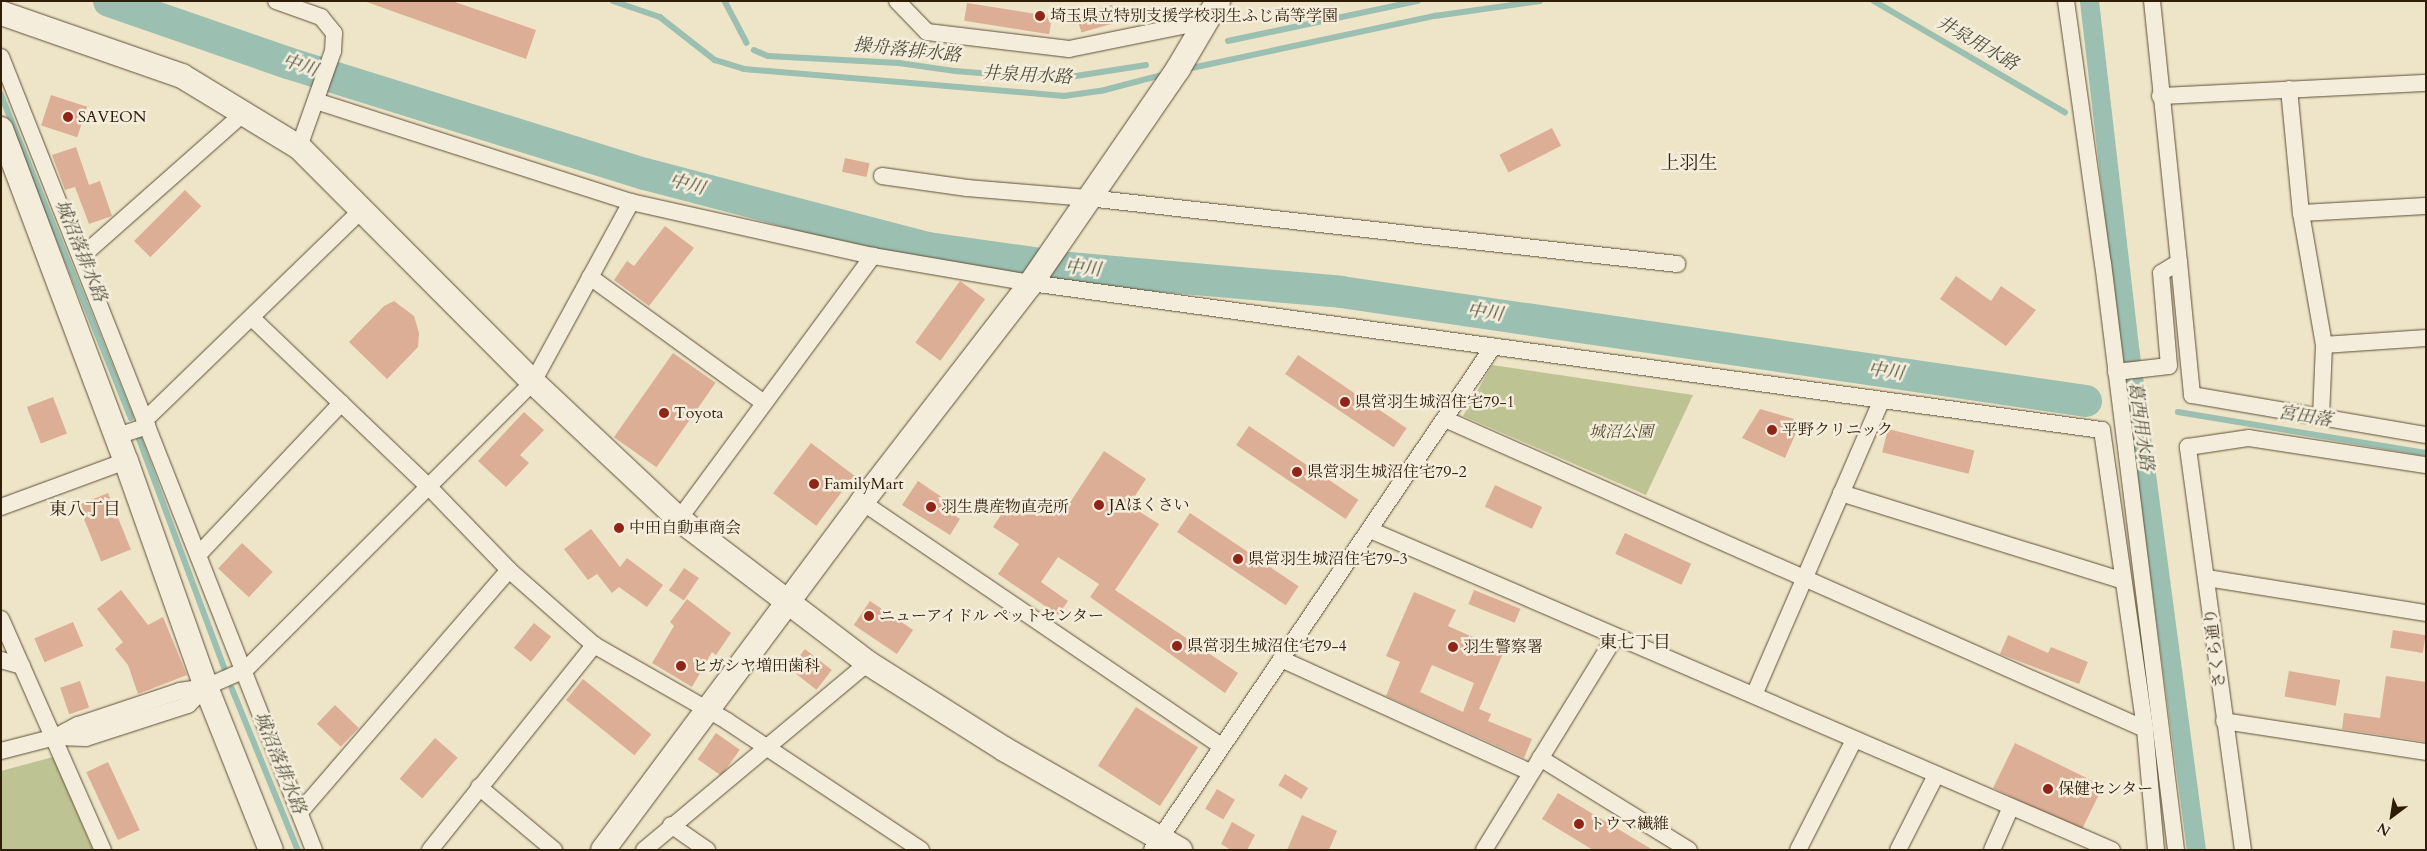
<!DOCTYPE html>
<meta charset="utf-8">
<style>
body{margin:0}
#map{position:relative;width:2427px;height:851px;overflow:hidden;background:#eee4c7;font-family:Cardo,"Noto Serif JP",serif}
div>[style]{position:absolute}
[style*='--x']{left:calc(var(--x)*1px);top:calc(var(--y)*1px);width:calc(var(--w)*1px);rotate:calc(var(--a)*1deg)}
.green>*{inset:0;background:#bdc392}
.stream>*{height:5.5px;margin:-2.75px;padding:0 2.75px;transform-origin:2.75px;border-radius:2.75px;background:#9bbfb0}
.canal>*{height:19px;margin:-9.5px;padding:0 9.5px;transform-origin:9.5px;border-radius:9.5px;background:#9bbfb0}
.river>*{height:32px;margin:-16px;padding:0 16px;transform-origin:16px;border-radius:16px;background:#9bbfb0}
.building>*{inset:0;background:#ddae96;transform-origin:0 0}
.roads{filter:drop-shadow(0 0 1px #5f4f37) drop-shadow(0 0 1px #5f4f37)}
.street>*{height:16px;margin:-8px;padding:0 8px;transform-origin:8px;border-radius:8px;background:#f4eddb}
.secondary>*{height:24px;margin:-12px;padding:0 12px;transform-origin:12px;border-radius:12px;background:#f4eddb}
.dots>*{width:14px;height:14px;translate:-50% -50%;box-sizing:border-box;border:2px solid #f4eddb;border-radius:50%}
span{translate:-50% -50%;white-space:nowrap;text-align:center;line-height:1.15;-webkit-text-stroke:5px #f4eddb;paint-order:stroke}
.poi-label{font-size:16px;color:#2f1d07}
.left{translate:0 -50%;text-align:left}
.park-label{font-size:16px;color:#5a4f31;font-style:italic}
.street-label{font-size:16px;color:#2f1d07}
.water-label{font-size:18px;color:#4f4e3a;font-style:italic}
.neighbourhood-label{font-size:18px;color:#2f1d07}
.quarter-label{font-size:19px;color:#2f1d07}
.frame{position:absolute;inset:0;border:2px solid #2f1d07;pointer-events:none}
.north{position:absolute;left:2367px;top:791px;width:50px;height:50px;-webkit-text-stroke:4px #f4eddb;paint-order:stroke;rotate:211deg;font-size:14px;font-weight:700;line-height:20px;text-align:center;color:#2f1d07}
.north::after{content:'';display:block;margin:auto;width:18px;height:22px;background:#2f1d07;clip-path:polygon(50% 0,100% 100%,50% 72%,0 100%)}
</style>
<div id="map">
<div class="green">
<i style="clip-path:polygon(1492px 365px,1693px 395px,1646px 495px,1463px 416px)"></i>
<i style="clip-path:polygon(53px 757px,93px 850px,1px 850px,1px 771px)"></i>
</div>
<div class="stream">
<i style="--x:613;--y:1;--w:50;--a:18.8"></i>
<i style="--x:660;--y:17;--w:70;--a:38"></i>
<i style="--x:715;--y:60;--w:30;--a:17"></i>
<i style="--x:744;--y:69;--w:321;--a:4.8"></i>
<i style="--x:1064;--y:96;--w:37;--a:-8"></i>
<i style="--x:1101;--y:91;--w:67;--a:-14.7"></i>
<i style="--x:725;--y:1;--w:47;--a:62.4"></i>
<i style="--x:1874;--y:1;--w:221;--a:30.2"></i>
<i style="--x:1228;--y:41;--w:194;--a:-11.9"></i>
<i style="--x:754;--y:50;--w:15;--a:23"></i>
<i style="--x:768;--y:56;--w:131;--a:3.1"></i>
<i style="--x:899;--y:63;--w:57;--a:8.1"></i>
<i style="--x:955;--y:71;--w:102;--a:4.5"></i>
<i style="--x:1057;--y:79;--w:90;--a:-8.9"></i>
<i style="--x:1187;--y:69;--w:254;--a:-12.1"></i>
<i style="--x:1435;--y:16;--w:106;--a:-8.1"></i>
<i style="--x:1;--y:94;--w:349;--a:68.1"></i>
<i style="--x:2178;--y:412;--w:251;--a:9.4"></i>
<i style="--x:138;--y:435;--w:250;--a:69.6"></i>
<i style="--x:232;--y:688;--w:175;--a:67.8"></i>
</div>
<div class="canal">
<i style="--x:2089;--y:1;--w:355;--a:83.4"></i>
<i style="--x:2130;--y:354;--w:500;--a:82.42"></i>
</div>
<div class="river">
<i style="--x:109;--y:1;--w:189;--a:19.1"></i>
<i style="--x:288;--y:63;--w:374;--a:17.3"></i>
<i style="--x:645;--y:174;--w:293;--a:14.7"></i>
<i style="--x:928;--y:248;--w:142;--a:8.1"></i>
<i style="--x:1069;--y:268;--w:273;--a:5"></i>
<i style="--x:1341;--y:292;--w:753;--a:8.32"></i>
</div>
<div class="building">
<i style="clip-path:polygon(364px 1px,452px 1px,536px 30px,526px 59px)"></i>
<i style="left:967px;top:3px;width:86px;height:18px;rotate:9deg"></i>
<i style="left:1112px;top:5px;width:18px;height:37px;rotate:74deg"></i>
<i style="left:51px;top:95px;width:38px;height:32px;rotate:18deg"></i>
<i style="left:1552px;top:128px;width:20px;height:59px;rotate:63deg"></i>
<i style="clip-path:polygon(76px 147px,89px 185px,100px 181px,112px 216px,89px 224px,75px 187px,65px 190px,52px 155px)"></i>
<i style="left:845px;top:158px;width:25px;height:14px;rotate:12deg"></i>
<i style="left:185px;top:190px;width:23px;height:72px;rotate:45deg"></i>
<i style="clip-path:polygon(665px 226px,694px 248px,649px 306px,614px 280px,627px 261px,634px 266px)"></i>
<i style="clip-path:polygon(1956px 276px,1991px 301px,2001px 286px,2036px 310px,2006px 346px,1940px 299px)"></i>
<i style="left:960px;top:281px;width:31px;height:76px;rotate:36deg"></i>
<i style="clip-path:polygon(394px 301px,414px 316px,419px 333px,418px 347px,387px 379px,349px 342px,384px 306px)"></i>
<i style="left:673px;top:353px;width:52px;height:103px;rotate:35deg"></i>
<i style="left:1298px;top:355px;width:131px;height:23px;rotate:34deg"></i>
<i style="left:53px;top:397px;width:39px;height:28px;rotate:69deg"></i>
<i style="clip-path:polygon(1760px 409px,1801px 421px,1785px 458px,1742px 438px)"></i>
<i style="clip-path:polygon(524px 412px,544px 430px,520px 455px,529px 463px,506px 487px,478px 461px)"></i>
<i style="left:1249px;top:426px;width:132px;height:23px;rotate:34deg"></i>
<i style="left:1888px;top:429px;width:89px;height:24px;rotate:14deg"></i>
<i style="left:811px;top:443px;width:54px;height:63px;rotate:37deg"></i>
<i style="clip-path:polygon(1104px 451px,1146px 479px,1129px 505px,1159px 524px,1115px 590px,1238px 673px,1225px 693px,1090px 597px,1099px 584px,1058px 557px,1041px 582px,1068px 601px,1058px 615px,998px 574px,1019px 544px,993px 527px,1013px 497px,1042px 516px,1063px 513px)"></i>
<i style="clip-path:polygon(918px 481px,952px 504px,948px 511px,960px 519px,950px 535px,902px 505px)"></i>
<i style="left:1495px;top:485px;width:52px;height:24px;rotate:25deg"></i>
<i style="left:108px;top:493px;width:61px;height:32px;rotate:68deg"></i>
<i style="left:1190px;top:513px;width:131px;height:23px;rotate:34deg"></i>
<i style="clip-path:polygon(591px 529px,620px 567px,627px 558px,663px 585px,647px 607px,619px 587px,612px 593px,597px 574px,588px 580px,564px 549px)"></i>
<i style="left:1625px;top:533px;width:73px;height:23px;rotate:25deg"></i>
<i style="left:242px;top:543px;width:42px;height:35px;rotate:43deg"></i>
<i style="left:684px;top:568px;width:18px;height:27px;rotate:34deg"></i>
<i style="clip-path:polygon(121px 590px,148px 625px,163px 617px,187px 675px,138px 694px,128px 665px,115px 649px,123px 642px,97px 609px)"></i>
<i style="left:1474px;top:590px;width:50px;height:15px;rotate:22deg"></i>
<i style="clip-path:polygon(evenodd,1414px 592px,1456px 610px,1448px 626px,1504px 651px,1479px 709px,1491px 714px,1488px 721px,1532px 739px,1524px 758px,1386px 696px,1400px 662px,1386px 656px,1414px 592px,1432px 665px,1474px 683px,1463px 712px,1420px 692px,1432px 665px)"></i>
<i style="clip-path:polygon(687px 599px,731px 633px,716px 655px,712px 652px,692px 687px,652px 663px,674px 626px,670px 622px)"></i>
<i style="left:870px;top:601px;width:52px;height:29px;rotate:34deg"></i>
<i style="left:73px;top:622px;width:26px;height:42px;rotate:67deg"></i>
<i style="left:534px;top:623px;width:22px;height:32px;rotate:39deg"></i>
<i style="left:2393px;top:630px;width:33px;height:18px;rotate:9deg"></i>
<i style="clip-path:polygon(2008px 635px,2048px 653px,2051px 647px,2088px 662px,2079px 684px,2000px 654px)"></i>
<i style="left:805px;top:649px;width:34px;height:25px;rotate:38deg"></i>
<i style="left:2289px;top:671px;width:52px;height:26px;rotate:10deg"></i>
<i style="clip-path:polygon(2386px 676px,2426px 682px,2426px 742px,2342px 729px,2344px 713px,2380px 718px)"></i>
<i style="left:583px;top:679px;width:88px;height:27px;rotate:39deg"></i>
<i style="left:80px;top:681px;width:28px;height:21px;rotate:71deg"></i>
<i style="left:335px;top:705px;width:33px;height:26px;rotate:44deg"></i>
<i style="left:1136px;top:707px;width:74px;height:70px;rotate:33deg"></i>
<i style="left:716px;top:733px;width:29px;height:32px;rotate:35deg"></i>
<i style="left:435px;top:738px;width:30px;height:54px;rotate:41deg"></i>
<i style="left:2015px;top:743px;width:98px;height:50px;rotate:26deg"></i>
<i style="left:108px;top:762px;width:75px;height:24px;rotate:65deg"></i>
<i style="left:1285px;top:774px;width:27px;height:13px;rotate:31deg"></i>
<i style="left:1217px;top:789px;width:21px;height:23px;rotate:31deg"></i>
<i style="clip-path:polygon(1558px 793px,1653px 850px,1593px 850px,1542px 819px)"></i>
<i style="clip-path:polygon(1302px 815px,1337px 831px,1329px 850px,1287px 850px)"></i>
<i style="clip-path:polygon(1232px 822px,1255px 835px,1247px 850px,1231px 850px,1221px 844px)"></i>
</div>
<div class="roads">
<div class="street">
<i style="--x:276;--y:1;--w:48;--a:19.6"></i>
<i style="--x:321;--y:17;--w:21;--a:51"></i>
<i style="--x:334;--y:33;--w:18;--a:93"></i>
<i style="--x:333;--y:51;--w:102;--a:109.5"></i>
<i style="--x:897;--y:1;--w:43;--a:45.9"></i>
<i style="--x:927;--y:32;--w:143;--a:6.8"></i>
<i style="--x:1069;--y:49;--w:141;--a:-11.5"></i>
<i style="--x:2066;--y:1;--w:265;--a:82"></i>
<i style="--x:2103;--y:263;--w:592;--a:82.91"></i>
<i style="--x:1;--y:57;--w:391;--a:68.4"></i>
<i style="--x:2289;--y:89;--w:125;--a:84.5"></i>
<i style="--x:2301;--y:213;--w:134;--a:80.1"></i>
<i style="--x:2324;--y:345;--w:73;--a:92.4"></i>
<i style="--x:2160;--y:96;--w:266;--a:-2.8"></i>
<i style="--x:316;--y:101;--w:331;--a:17.8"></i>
<i style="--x:882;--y:176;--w:86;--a:8"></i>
<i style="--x:967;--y:188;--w:121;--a:4.7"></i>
<i style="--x:1088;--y:198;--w:593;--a:6.39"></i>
<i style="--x:2301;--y:213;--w:125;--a:-3.2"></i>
<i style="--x:81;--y:257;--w:217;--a:-41.5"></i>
<i style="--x:2179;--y:262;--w:134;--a:84.4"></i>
<i style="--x:2192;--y:395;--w:237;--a:9.7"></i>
<i style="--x:590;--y:277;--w:215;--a:35.9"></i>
<i style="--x:252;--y:318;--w:243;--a:43.7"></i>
<i style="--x:428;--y:486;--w:117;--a:46"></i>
<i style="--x:509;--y:570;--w:113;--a:41.4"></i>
<i style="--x:594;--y:645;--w:153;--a:29.7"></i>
<i style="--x:727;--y:721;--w:233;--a:33.6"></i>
<i style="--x:2324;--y:345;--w:102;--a:-3.9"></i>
<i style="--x:2116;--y:372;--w:53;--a:-6.5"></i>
<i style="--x:2169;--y:366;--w:93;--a:-94.9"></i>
<i style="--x:2161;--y:273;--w:21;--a:-31"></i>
<i style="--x:2179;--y:262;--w:262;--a:-95.9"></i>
<i style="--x:1447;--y:420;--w:763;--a:23.88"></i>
<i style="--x:117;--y:436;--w:32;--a:-18"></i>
<i style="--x:1841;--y:493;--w:295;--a:17.3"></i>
<i style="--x:862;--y:502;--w:434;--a:34.2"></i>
<i style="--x:1;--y:507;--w:133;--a:-20.2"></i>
<i style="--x:679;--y:519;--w:327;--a:-53.6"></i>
<i style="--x:1370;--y:530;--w:808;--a:23.33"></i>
<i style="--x:198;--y:555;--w:209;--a:-46.7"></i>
<i style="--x:2207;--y:578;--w:222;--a:9.1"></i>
<i style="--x:1;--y:619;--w:253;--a:66.2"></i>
<i style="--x:1281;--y:659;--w:273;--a:24.4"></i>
<i style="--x:1;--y:660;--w:22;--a:16"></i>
<i style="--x:206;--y:687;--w:25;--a:135"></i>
<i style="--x:188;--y:705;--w:107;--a:162.1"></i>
<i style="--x:86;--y:738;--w:31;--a:-178"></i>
<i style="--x:55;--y:737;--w:26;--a:-28"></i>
<i style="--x:78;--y:725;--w:108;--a:-18.4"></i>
<i style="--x:180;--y:691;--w:26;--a:-9"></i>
<i style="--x:206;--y:687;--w:43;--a:-23.6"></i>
<i style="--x:245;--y:670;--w:407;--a:-45"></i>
<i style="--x:533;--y:382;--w:205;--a:-61.4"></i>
<i style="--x:631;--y:202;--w:248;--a:12.6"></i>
<i style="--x:873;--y:256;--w:160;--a:9.7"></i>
<i style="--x:1031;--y:283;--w:1081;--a:7.82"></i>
<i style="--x:2102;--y:430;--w:302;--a:81.8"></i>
<i style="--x:2145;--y:729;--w:121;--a:84.8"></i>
<i style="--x:1754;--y:695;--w:319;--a:-66.6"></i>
<i style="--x:2224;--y:721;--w:204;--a:8.7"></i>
<i style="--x:1;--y:751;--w:56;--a:-14.5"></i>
<i style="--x:1540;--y:758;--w:175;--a:31.7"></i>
<i style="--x:479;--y:787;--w:98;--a:40"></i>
<i style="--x:300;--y:812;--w:320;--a:-49.2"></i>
<i style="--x:671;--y:825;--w:44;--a:34.8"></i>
<i style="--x:314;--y:850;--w:462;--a:-111.5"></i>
<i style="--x:145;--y:420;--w:303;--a:-44.1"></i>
<i style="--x:430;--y:850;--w:263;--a:-51.3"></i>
<i style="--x:644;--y:850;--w:292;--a:-39.9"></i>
<i style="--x:1152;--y:850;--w:608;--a:-55.87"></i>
<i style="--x:1484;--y:850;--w:250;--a:-58.4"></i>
<i style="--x:1798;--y:850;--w:123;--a:-63"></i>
<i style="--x:1898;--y:850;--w:84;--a:-63.1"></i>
<i style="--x:1992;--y:850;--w:47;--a:-66.2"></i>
<i style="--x:2243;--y:850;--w:407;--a:-97.8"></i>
<i style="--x:2188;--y:447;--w:62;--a:-8.4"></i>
<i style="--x:2249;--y:438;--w:179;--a:8.7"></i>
</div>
<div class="secondary">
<i style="--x:1;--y:13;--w:192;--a:19.2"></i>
<i style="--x:182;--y:76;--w:137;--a:31.3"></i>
<i style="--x:299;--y:147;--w:332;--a:45.1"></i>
<i style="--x:533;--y:382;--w:200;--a:43.2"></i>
<i style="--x:679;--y:519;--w:238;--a:37.3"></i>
<i style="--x:868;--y:663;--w:161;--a:32.3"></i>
<i style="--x:1004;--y:749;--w:203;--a:29.8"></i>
<i style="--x:1;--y:129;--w:355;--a:69.4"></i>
<i style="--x:126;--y:461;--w:240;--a:70.5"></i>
<i style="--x:206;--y:687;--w:175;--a:68.3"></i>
<i style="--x:603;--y:850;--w:434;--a:-53.3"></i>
<i style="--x:862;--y:502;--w:277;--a:-52.3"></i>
<i style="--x:1031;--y:283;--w:260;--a:-55.5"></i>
<i style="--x:1178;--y:69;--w:79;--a:-59.5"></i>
</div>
</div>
<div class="dots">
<i style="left:1040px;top:16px;background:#8f2418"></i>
<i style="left:68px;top:117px;background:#8f2418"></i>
<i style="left:1345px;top:402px;background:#8f2418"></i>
<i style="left:664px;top:413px;background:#8f2418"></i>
<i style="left:1772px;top:430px;background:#8f2418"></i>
<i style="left:1297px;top:472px;background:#8f2418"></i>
<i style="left:814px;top:484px;background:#8f2418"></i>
<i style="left:1099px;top:505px;background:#8f2418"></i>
<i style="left:931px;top:507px;background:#8f2418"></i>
<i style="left:619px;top:528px;background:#8f2418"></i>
<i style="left:1238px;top:559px;background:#8f2418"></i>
<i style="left:869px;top:616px;background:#8f2418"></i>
<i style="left:1177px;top:646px;background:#8f2418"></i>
<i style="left:1453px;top:647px;background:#8f2418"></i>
<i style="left:681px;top:666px;background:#8f2418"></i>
<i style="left:2048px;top:789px;background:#8f2418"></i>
<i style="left:1579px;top:824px;background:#8f2418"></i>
</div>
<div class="poi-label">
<span class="left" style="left:1050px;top:16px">埼玉県立特別支援学校羽生ふじ高等学園</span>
<span class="left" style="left:78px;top:117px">SAVEON</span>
<span class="left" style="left:1355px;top:402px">県営羽生城沼住宅79-1</span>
<span class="left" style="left:674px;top:413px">Toyota</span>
<span class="left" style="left:1782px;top:430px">平野クリニック</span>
<span class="left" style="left:1307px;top:472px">県営羽生城沼住宅79-2</span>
<span class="left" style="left:824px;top:484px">FamilyMart</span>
<span class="left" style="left:1109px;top:505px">JAほくさい</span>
<span class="left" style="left:941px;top:507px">羽生農産物直売所</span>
<span class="left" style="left:629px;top:528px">中田自動車商会</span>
<span class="left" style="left:1248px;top:559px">県営羽生城沼住宅79-3</span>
<span class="left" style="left:879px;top:616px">ニューアイドル ペットセンター</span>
<span class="left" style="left:1187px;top:646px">県営羽生城沼住宅79-4</span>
<span class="left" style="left:1463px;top:647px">羽生警察署</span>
<span class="left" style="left:692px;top:666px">ヒガシヤ増田歯科</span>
<span class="left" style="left:2058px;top:789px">保健センター</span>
<span class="left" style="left:1589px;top:824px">トウマ繊維</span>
</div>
<div class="park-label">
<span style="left:1621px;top:432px">城沼公園</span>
</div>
<div class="street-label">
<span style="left:2215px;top:648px;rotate:-97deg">さくら通り</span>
</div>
<div class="water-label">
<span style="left:1977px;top:44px;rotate:30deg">井泉用水路</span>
<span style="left:907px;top:51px;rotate:6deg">操舟落排水路</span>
<span style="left:300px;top:66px;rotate:18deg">中川</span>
<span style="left:1027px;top:76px;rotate:3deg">井泉用水路</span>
<span style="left:687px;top:185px;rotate:15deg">中川</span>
<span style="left:80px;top:251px;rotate:68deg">城沼落排水路</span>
<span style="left:1083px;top:269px;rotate:6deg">中川</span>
<span style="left:1485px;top:313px;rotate:8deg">中川</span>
<span style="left:1886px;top:372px;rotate:8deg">中川</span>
<span style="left:2305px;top:417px;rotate:9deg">宮田落</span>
<span style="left:2140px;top:426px;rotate:82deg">葛西用水路</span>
<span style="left:279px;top:763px;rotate:68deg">城沼落排水路</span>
</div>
<div class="neighbourhood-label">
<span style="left:85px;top:510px">東八丁目</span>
<span style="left:1635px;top:643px">東七丁目</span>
</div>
<div class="quarter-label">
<span style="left:1689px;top:164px">上羽生</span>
</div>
<div class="frame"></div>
<div class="north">N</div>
</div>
